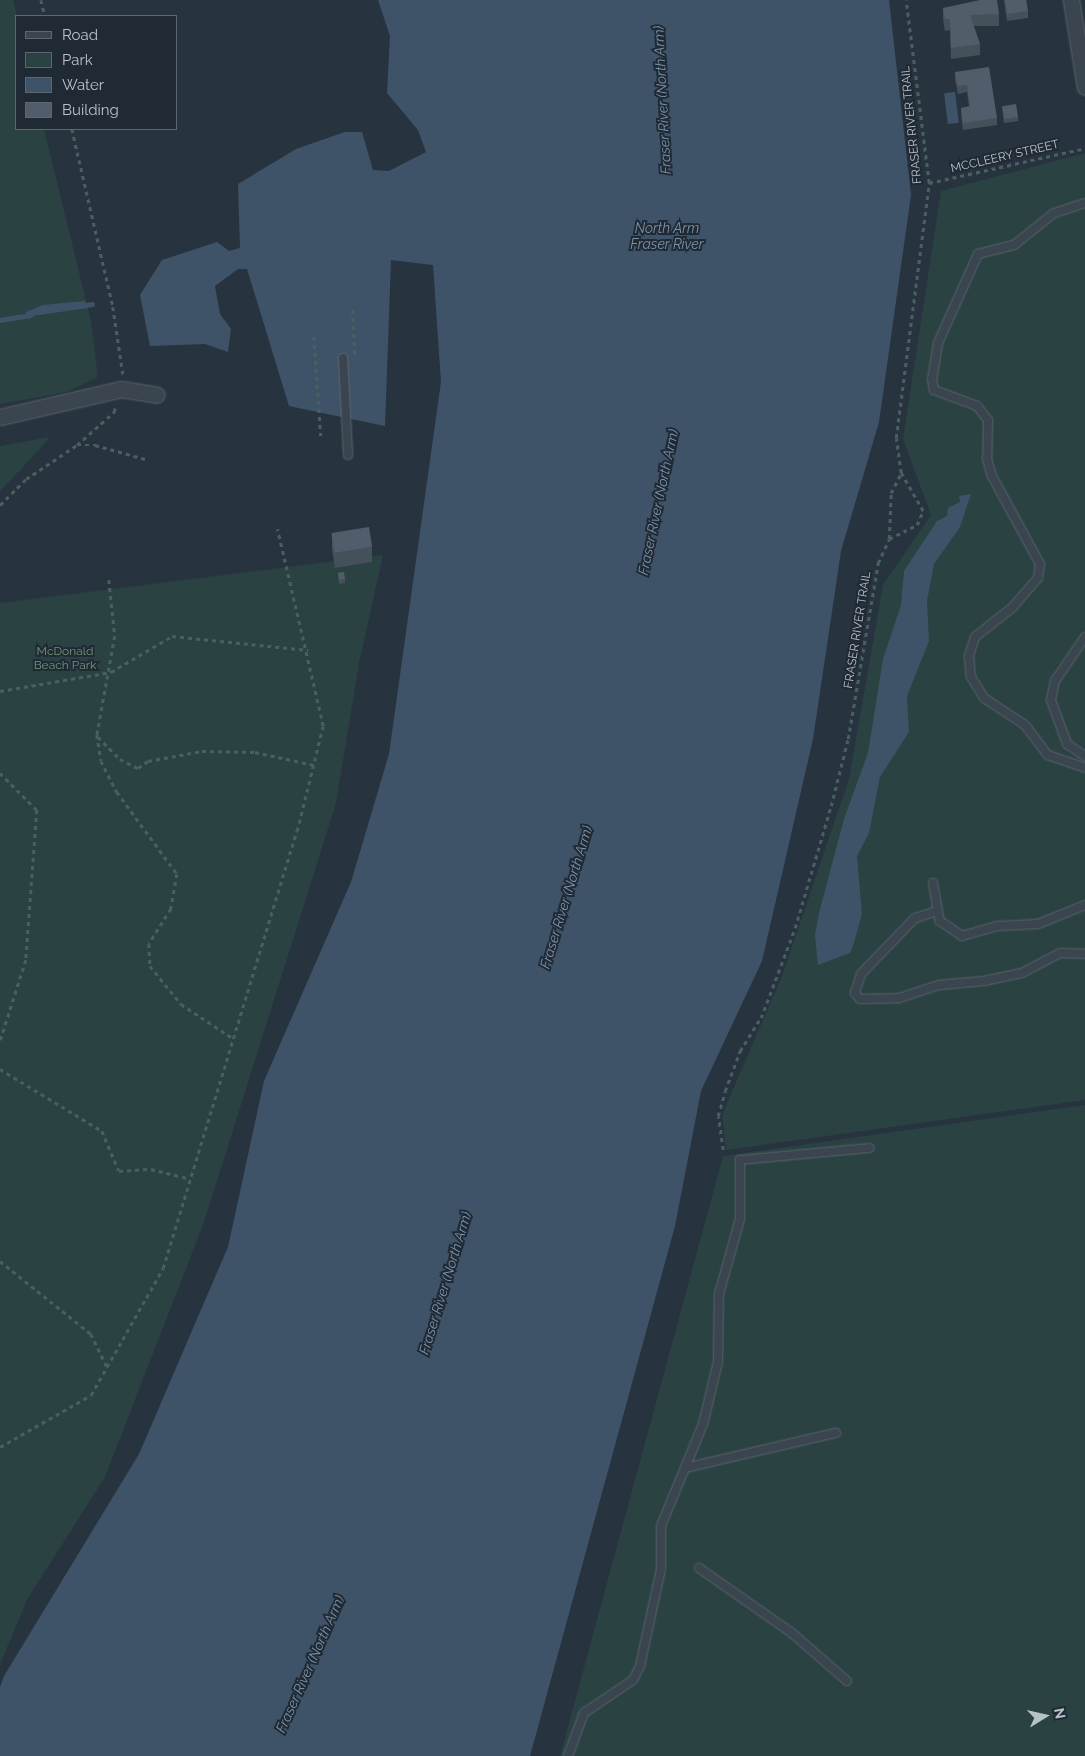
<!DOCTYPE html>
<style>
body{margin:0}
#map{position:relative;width:1085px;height:1756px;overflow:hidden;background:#273440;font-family:Raleway,sans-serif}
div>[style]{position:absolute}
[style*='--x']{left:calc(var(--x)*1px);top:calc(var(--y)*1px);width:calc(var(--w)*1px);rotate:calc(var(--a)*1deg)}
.green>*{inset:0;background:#2a4242}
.water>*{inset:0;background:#3f5368;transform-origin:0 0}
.stream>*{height:4.5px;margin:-2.25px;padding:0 2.25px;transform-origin:2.25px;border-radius:2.25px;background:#3f5368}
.path>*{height:2.5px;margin-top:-1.25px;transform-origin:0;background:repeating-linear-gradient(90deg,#4a5f60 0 4px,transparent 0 8px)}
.roads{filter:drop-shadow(0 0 1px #59636d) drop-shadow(0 0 1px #59636d)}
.service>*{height:8px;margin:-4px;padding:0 4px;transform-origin:4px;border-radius:4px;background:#3b4550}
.minor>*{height:15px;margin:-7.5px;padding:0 7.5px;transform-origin:7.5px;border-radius:7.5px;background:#3b4550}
.wall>*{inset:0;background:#46505b}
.building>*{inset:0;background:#515d6a;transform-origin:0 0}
span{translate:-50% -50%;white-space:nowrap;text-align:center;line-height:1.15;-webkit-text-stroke:4px #202a35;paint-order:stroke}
.street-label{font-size:12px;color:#b8c0ca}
.park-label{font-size:12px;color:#719a77}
.water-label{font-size:14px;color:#7b93ab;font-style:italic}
.legend{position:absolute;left:15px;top:15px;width:162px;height:115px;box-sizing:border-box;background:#202a35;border:1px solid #5d6671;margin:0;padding:6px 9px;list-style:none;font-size:15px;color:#b8c0ca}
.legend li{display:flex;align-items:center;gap:10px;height:25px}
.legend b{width:25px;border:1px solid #5d6671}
.north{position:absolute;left:1020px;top:1691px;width:50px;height:50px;-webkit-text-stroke:4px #202a35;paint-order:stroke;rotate:80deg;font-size:14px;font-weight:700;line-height:20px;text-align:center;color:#b8c0ca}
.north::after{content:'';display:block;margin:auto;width:18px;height:22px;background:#b8c0ca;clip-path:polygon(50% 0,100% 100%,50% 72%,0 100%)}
</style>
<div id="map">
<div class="green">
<i style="clip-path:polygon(0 0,13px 0,17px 16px,16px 129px,44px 129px,91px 321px,98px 377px,66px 392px,0 404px)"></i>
<i style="clip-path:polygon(1085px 153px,1085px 1100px,726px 1150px,722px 1115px,782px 976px,849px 779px,883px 585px,931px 515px,903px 439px,941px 191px)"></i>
<i style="clip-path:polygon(50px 437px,24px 466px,0 491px,0 446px)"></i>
<i style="clip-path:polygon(383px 555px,359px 663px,336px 803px,204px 1222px,105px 1477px,28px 1598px,0 1664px,0 603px)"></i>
<i style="clip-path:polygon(1085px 1105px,1085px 1756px,560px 1756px,723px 1156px)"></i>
</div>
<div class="water">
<i style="clip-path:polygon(378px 0,889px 0,911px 195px,879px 422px,841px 551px,813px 739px,762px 961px,701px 1091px,675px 1226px,530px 1756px,0 1756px,0 1687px,4px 1676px,139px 1454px,228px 1247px,264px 1081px,351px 882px,389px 754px,441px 382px,433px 265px,391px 260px,385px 426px,289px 406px,247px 269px,238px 269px,215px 286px,220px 314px,231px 329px,228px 352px,205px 344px,150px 346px,140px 295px,162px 260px,217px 242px,229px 251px,240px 248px,238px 184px,296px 149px,345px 132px,362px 132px,373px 170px,389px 171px,426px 152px,418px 130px,387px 93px,390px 36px)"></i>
<i style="left:955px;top:92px;width:31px;height:11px;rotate:83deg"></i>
<i style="clip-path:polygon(85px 301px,87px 308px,26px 317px,26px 312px,43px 305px)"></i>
<i style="clip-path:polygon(971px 494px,960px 527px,934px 564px,927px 601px,929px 641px,907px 696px,909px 732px,880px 777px,869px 833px,857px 856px,862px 914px,853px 946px,850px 953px,818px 965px,815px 935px,819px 913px,844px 819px,868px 753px,883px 659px,901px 605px,904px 571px,937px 521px,947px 516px,948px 508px,960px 502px,959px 496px)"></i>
</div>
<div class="stream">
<i style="--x:80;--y:306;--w:12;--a:-9"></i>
<i style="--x:0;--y:320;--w:31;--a:-9"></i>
</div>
<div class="path">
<i style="--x:41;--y:0;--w:16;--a:76"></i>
<i style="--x:72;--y:129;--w:183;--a:77"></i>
<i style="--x:113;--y:307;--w:68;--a:81.5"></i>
<i style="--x:929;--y:183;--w:160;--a:-12.6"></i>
<i style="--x:353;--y:310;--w:46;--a:87.5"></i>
<i style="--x:314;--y:337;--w:99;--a:86"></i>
<i style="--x:77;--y:445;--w:50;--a:-41.7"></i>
<i style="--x:114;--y:412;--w:8;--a:-76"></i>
<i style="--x:0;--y:505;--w:37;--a:-45"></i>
<i style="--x:26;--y:479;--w:61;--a:-33.7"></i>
<i style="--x:77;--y:445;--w:18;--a:0"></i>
<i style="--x:95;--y:445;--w:52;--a:15.6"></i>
<i style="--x:889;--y:539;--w:46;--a:-87.5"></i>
<i style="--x:891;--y:493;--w:22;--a:-63"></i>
<i style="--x:109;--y:580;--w:56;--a:83.9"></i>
<i style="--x:115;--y:636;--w:101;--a:100.3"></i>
<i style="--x:97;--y:735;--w:26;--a:81"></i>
<i style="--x:101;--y:761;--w:35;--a:63"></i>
<i style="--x:117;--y:792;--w:102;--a:53.8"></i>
<i style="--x:177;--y:874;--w:36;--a:100"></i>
<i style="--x:171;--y:909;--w:41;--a:122.2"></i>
<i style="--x:149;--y:944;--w:22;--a:87"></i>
<i style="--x:150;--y:966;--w:49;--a:50.8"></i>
<i style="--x:181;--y:1004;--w:60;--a:33.4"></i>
<i style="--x:0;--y:691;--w:113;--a:-9.7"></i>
<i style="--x:111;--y:672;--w:71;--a:-30.5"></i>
<i style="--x:172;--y:636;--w:137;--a:5.9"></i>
<i style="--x:98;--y:737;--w:31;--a:45"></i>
<i style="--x:120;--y:759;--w:20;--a:27"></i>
<i style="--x:138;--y:768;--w:12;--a:-35"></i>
<i style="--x:148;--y:761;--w:55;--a:-10.5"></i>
<i style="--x:202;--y:751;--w:53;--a:1.1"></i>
<i style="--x:255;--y:752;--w:60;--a:12.4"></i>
<i style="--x:0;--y:773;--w:52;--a:45"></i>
<i style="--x:37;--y:810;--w:150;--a:94.2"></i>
<i style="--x:26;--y:960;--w:86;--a:107.6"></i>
<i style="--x:0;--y:1069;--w:119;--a:31.3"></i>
<i style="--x:102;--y:1131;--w:43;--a:67"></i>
<i style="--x:119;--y:1171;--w:32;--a:-4"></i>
<i style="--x:151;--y:1169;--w:38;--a:14"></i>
<i style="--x:723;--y:1150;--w:34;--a:-98"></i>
<i style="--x:718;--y:1116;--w:26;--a:-74"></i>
<i style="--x:725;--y:1091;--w:43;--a:-69.4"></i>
<i style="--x:740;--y:1051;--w:39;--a:-58"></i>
<i style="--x:761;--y:1018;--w:96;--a:-69.3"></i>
<i style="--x:795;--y:928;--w:127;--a:-73.6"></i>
<i style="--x:831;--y:806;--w:69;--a:-75.8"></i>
<i style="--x:848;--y:739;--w:179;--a:-80.3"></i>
<i style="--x:878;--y:563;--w:26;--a:-65"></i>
<i style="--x:889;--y:539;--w:31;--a:-27"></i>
<i style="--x:917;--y:525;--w:15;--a:-67"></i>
<i style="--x:923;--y:511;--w:44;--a:-120.1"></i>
<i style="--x:901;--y:473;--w:35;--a:-98"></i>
<i style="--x:896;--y:438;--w:257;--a:-82.6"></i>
<i style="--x:929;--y:183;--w:184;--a:-97.2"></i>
<i style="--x:0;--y:1261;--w:117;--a:38.7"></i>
<i style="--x:91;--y:1334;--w:37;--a:64"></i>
<i style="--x:0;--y:1447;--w:105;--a:-29.7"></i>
<i style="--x:91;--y:1395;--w:146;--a:-60.4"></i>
<i style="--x:163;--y:1268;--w:457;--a:-73"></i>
<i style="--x:297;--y:831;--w:108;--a:-76.1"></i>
<i style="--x:323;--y:726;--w:202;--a:-103.1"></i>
</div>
<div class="roads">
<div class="service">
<i style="--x:1085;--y:203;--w:33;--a:162"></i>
<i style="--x:1054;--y:213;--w:51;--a:141.3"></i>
<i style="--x:1014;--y:245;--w:37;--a:166"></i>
<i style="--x:978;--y:254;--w:98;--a:114.2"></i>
<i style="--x:938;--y:343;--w:36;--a:99"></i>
<i style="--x:932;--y:379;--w:11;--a:80"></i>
<i style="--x:934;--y:390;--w:46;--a:20.4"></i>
<i style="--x:977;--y:406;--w:18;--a:52"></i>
<i style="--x:988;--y:420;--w:39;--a:91"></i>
<i style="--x:987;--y:459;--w:18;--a:74"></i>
<i style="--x:992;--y:476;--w:100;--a:61.4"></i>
<i style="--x:1040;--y:564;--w:14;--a:98"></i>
<i style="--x:1038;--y:578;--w:38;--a:131"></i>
<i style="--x:1013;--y:607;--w:48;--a:141.7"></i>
<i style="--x:975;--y:637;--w:20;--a:108"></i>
<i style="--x:969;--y:656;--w:21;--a:85"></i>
<i style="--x:971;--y:677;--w:25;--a:58"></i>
<i style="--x:984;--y:698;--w:49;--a:33.4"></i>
<i style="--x:1025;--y:725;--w:38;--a:53"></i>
<i style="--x:1048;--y:755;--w:39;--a:19"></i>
<i style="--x:343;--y:358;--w:97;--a:87"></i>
<i style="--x:1085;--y:637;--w:53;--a:124.3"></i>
<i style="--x:1055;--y:681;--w:19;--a:102"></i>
<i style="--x:1051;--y:700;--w:47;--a:70"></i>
<i style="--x:1067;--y:744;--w:22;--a:34"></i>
<i style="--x:933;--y:883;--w:39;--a:80"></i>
<i style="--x:940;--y:921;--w:27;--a:34"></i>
<i style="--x:962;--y:936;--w:37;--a:-16"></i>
<i style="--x:998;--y:926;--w:40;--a:-2.9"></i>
<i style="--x:1038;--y:924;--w:51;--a:-22"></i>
<i style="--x:937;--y:911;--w:23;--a:162"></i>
<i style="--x:915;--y:918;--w:78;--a:134"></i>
<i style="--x:861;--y:974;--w:20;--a:108"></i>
<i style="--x:855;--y:993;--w:8;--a:50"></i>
<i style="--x:860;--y:999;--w:39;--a:-1"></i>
<i style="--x:899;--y:998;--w:42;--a:-18"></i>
<i style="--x:939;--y:985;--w:45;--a:-5.1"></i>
<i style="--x:984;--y:981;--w:39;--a:-12"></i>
<i style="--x:1022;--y:973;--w:43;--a:-27.8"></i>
<i style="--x:1060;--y:953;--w:25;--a:2"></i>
<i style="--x:685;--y:1468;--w:155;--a:-13.1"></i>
<i style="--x:699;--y:1568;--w:113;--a:35"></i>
<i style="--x:792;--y:1633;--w:73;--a:41.1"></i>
<i style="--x:568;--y:1756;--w:46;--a:-69.6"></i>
<i style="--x:584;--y:1713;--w:59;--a:-34"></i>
<i style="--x:633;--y:1680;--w:16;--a:-63"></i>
<i style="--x:640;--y:1666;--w:99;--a:-77.8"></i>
<i style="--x:661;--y:1569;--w:43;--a:-90"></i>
<i style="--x:661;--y:1526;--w:110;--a:-67.6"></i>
<i style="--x:703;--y:1424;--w:64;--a:-76.4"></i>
<i style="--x:718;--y:1362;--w:68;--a:-89.2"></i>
<i style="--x:719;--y:1294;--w:78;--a:-74.4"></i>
<i style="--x:740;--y:1219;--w:59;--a:-90"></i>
<i style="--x:740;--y:1160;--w:130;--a:-5.3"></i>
</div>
<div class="minor">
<i style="--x:1071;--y:0;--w:88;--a:80.9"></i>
<i style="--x:0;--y:417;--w:124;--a:-13"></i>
<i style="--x:121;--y:389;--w:36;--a:9"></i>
</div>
</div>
<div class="wall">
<i style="clip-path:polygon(1004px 0,1026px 0,1028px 11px,1028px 18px,1007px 21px)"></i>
<i style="clip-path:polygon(943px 8px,999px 14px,999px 26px,974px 26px,980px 44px,980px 55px,951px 59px,950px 30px,945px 31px,943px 19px)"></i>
<i style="clip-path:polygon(955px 72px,997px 118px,997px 125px,963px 130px,961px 115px,961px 108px,969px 107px,967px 92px,958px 94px,955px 80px)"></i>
<i style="clip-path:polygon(1002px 106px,1018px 117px,1018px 121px,1004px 123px)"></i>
<i style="clip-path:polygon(332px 534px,372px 547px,372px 562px,335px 568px,332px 549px)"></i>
<i style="clip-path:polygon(338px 573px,345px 579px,345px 583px,339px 584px)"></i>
</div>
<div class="building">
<i style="clip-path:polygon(980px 0,997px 0,999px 14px,970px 15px,980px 44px,951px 48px,950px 19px,945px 19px,943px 8px)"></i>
<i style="clip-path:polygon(1005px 0,1026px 0,1028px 11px,1007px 14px)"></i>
<i style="clip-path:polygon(989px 67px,997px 118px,963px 123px,961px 108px,970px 106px,967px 85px,958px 86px,955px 72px)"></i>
<i style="left:1016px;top:104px;width:13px;height:14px;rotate:81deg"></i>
<i style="left:369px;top:527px;width:20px;height:38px;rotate:81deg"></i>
<i style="left:344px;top:572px;width:7px;height:6px;rotate:82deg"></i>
</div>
<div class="street-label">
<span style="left:912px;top:125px;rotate:-96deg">FRASER RIVER TRAIL</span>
<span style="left:1005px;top:157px;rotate:-13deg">MCCLEERY STREET</span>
<span style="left:858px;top:630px;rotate:-81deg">FRASER RIVER TRAIL</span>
</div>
<div class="park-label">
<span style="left:65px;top:659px">McDonald<br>Beach Park</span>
</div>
<div class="water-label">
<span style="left:662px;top:100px;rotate:-93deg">Fraser River (North Arm)</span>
<span style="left:667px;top:236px">North Arm<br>Fraser River</span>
<span style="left:658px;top:502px;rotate:-78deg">Fraser River (North Arm)</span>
<span style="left:566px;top:897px;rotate:-73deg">Fraser River (North Arm)</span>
<span style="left:445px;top:1283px;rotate:-73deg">Fraser River (North Arm)</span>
<span style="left:310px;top:1664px;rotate:-66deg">Fraser River (North Arm)</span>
</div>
<ul class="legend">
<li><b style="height:6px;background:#3b4550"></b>Road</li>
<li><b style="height:14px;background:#2a4242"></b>Park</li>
<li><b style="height:14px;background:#3f5368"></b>Water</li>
<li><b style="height:14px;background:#515d6a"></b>Building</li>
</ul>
<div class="north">N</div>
</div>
